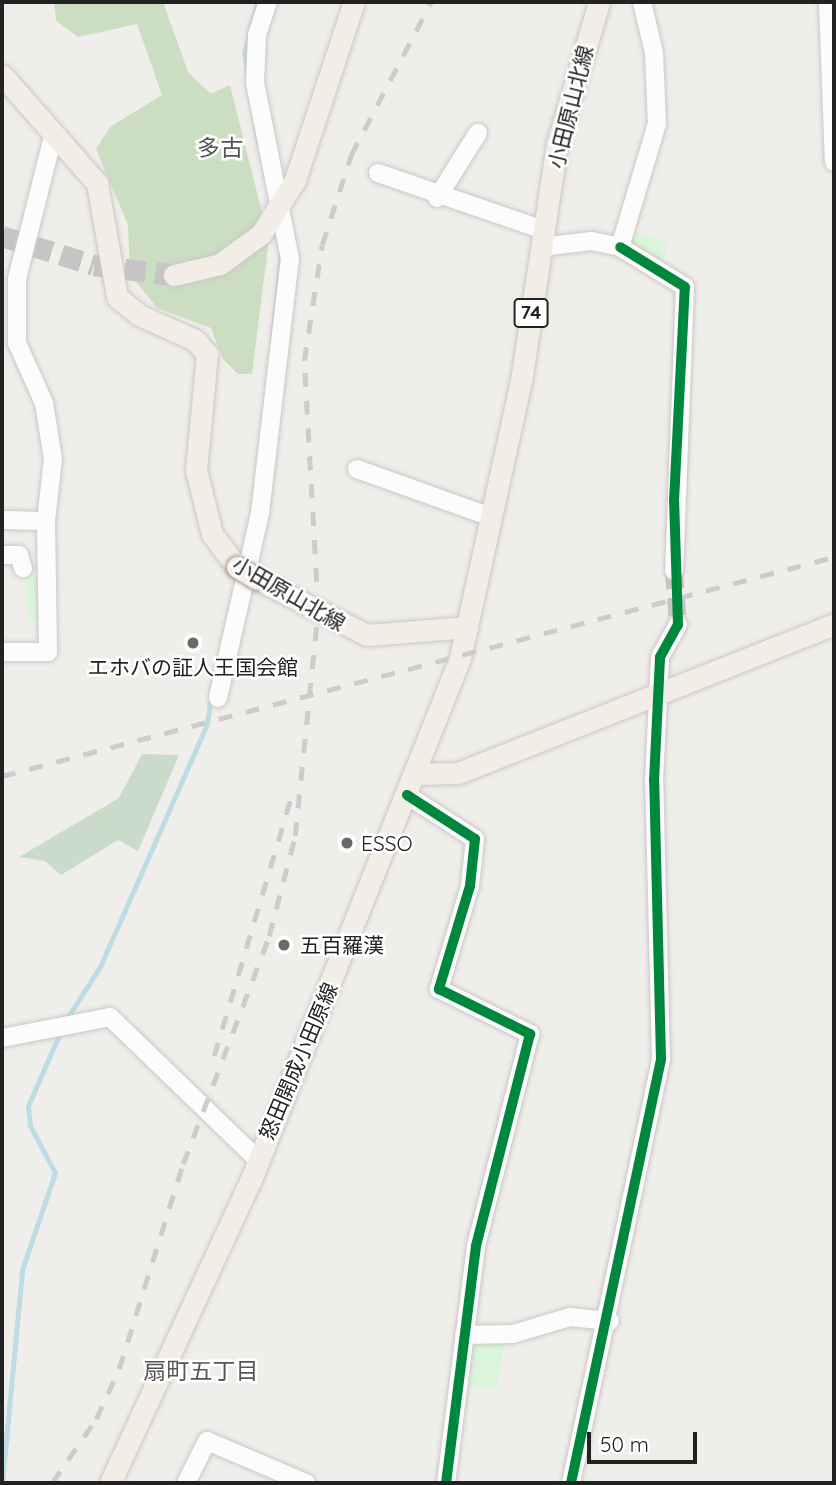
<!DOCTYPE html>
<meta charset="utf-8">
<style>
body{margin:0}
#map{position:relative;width:836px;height:1485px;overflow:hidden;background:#f0eeeb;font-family:Quicksand,"Noto Sans JP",sans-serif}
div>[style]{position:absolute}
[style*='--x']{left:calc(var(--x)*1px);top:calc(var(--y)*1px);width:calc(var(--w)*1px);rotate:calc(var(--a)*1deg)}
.forest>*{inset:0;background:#cbdec1}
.cemetery>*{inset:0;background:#cadbca}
.park>*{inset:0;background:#daf5da}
.stream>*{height:4.5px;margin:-2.25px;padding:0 2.25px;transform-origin:2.25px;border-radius:2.25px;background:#bfdbe3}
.minor-tunnel>*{height:18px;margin-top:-9px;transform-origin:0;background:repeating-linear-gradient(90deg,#c7c5c3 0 18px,transparent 0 27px)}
.major-tunnel>*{height:21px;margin-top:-10.5px;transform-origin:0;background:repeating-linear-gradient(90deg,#c7c5c3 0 21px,transparent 0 31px)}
.roads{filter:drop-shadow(0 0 2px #c9c8c7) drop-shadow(0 0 2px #c9c8c7)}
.minor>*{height:18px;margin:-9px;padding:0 9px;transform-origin:9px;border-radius:9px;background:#fdfcfc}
.major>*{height:21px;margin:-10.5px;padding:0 10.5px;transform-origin:10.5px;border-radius:10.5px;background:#f3ede7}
.rail>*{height:4.5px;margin-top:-2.25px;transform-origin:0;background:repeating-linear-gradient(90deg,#ccc 0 14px,transparent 0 28px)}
.bridges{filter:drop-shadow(0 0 2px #a79c86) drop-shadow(0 0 2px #a79c86)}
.major-bridge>*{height:21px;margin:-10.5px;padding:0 10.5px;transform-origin:10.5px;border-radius:10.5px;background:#f3ede7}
.cycleway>*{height:10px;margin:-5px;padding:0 5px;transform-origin:5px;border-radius:5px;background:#00873e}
.dots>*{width:19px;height:19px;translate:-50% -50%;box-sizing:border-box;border:4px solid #fff;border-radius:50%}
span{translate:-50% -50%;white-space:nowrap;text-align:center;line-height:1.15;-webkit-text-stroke:5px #fff;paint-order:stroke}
.shield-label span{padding:2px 5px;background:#fff;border:2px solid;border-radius:5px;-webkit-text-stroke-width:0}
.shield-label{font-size:19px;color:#222;font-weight:700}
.street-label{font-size:21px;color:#222}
.poi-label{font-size:21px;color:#222}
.left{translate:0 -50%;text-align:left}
.neighbourhood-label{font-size:23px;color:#555}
.frame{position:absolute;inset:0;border:4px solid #222;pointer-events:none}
.scale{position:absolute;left:587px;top:1432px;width:110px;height:32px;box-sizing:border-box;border:4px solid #222;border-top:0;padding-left:9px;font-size:21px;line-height:24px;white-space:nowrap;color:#222;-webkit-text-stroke:5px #fff;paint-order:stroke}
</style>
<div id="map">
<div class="forest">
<i style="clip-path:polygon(54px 2px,163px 2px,188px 72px,211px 94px,230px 85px,269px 240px,252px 374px,238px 374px,223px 359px,211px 328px,157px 308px,130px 274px,128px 225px,96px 149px,110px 127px,162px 95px,137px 24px,78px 37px,56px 21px)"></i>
</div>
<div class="cemetery">
<i style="clip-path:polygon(142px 754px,179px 755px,138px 851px,118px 840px,61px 875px,45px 861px,19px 857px,119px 798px)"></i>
</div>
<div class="park">
<i style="clip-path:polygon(629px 230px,668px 243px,663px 262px,626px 241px)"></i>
<i style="clip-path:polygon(39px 575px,42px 620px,28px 619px,24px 578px)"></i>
<i style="clip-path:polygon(507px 1331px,497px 1388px,468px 1385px,469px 1336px)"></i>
</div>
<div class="stream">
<i style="--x:258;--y:2;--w:52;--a:104.6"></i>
<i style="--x:245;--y:52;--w:94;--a:81.4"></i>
<i style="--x:272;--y:341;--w:89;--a:-84.2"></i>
<i style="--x:66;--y:1020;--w:63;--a:-57.3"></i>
<i style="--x:100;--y:967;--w:266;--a:-66.2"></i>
<i style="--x:207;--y:724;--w:27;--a:-82"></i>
<i style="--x:2;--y:1483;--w:214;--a:-84.6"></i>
<i style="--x:22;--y:1270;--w:102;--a:-71.2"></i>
<i style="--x:55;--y:1173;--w:53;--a:-118"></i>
<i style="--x:30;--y:1126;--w:20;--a:-96"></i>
<i style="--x:28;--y:1106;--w:82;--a:-66.3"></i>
</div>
<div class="minor-tunnel">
<i style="--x:674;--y:571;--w:54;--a:85.8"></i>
</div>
<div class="major-tunnel">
<i style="--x:2;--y:236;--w:96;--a:17.5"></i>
<i style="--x:94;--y:265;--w:81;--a:7.1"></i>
</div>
<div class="roads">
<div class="minor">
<i style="--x:828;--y:2;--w:160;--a:87.9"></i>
<i style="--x:378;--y:173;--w:176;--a:19"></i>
<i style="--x:437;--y:198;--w:77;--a:-57.8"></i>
<i style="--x:541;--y:247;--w:51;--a:-6.7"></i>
<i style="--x:592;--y:241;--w:29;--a:12"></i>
<i style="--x:620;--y:247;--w:128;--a:-73.3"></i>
<i style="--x:657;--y:124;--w:71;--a:-92.4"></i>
<i style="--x:654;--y:53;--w:52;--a:-103.2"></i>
<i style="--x:620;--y:247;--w:76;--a:31.6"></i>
<i style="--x:685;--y:287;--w:284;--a:92.2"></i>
<i style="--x:357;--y:469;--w:142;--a:19.7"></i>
<i style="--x:2;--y:520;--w:44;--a:1.3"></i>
<i style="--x:46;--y:521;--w:131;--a:89.1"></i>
<i style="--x:48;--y:652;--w:46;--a:180"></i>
<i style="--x:46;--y:521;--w:62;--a:-83.6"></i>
<i style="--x:53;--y:459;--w:57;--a:-99.1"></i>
<i style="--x:44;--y:403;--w:66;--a:-114.2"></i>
<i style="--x:17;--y:343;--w:64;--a:-90"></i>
<i style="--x:17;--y:279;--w:146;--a:-75.8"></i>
<i style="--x:2;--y:555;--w:17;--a:0"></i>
<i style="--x:19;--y:555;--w:14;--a:73"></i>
<i style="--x:218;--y:698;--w:190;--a:-77.2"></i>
<i style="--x:260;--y:513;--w:256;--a:-83.3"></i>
<i style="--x:290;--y:259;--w:179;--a:-101.2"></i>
<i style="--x:255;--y:83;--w:48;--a:-87.6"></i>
<i style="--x:257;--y:35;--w:35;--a:-72"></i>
<i style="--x:407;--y:795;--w:81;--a:32.9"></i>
<i style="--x:475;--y:839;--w:47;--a:96.1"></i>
<i style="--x:470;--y:886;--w:108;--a:106.8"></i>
<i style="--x:439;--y:989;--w:102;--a:26.3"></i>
<i style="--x:530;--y:1034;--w:219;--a:104.3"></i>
<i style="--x:476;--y:1246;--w:239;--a:97.2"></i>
<i style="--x:2;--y:1038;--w:110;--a:-11"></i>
<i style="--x:110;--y:1017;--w:204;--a:44"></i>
<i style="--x:464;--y:1335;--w:49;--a:-1.2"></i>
<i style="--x:513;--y:1334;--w:59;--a:-16.6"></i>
<i style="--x:570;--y:1317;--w:40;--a:5.7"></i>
<i style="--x:186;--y:1483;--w:47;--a:-63.4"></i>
<i style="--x:207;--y:1441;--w:108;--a:23"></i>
<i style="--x:571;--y:1483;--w:433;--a:-78"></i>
<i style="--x:661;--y:1059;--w:278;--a:-91.4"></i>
<i style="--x:654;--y:781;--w:124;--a:-87.2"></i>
<i style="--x:660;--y:657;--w:37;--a:-61"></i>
</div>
<div class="major">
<i style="--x:2;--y:75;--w:144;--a:48.7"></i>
<i style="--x:97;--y:183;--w:116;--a:80"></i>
<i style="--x:117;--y:297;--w:28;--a:39"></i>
<i style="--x:139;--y:315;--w:61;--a:24.1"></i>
<i style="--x:195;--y:340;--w:18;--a:49"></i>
<i style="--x:207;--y:354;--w:117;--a:95.4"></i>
<i style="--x:196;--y:470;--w:66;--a:76"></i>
<i style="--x:212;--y:534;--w:41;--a:52.9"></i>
<i style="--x:174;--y:275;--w:47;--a:-13.4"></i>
<i style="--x:220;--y:264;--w:51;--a:-36.2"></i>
<i style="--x:261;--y:234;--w:64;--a:-57.8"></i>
<i style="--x:295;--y:180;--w:188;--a:-71.7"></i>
<i style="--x:257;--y:579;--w:123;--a:27"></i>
<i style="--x:367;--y:635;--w:101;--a:-4.5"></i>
<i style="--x:415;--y:774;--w:43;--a:-1.3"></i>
<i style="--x:458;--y:773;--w:404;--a:-21.6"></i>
<i style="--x:110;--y:1483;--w:332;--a:-65.1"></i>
<i style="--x:250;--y:1182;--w:565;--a:-68.16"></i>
<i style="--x:460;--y:658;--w:290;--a:-77.6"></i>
<i style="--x:522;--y:375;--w:234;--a:-81.4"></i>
<i style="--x:557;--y:144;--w:148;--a:-73.5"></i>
</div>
</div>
<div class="rail">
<i style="--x:2;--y:776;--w:860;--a:-14.75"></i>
<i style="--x:214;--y:1056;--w:277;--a:-73.4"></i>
<i style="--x:183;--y:1164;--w:244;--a:-69.3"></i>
<i style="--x:269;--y:936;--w:103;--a:-75.4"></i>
<i style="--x:295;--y:836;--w:227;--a:-84.2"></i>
<i style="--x:318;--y:610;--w:249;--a:-93.2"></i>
<i style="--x:304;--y:361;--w:117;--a:-81.2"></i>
<i style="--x:322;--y:245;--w:95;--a:-72.1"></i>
<i style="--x:351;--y:155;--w:173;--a:-62.4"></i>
<i style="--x:52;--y:1483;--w:78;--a:-55.5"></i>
<i style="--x:96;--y:1419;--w:55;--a:-65.3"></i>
<i style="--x:119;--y:1369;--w:222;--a:-72.7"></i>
</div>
<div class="bridges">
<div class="major-bridge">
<i style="--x:237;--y:567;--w:23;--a:31"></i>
</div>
</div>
<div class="cycleway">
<i style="--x:407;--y:795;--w:81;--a:32.9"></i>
<i style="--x:475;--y:839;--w:47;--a:96.1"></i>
<i style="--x:470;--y:886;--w:108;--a:106.8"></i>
<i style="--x:439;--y:989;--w:102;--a:26.3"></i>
<i style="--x:530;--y:1034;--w:219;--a:104.3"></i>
<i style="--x:476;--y:1246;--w:239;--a:97.2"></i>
<i style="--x:571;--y:1483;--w:433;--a:-78"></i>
<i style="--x:661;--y:1059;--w:278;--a:-91.4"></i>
<i style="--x:654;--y:781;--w:124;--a:-87.2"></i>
<i style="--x:660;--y:657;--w:37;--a:-61"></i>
<i style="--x:678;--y:625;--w:124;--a:-91.8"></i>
<i style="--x:674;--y:501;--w:214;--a:-87.1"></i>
<i style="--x:685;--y:287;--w:76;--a:-148.4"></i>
</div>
<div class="dots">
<i style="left:193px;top:643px;background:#6a6968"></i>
<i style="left:347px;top:843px;background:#6a6968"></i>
<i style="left:284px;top:945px;background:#6a6968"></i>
</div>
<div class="shield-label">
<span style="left:531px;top:313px">74</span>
</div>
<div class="street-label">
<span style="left:570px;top:107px;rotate:-76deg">小田原山北線</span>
<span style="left:289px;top:593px;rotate:30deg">小田原山北線</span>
<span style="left:298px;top:1061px;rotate:-67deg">怒田開成小田原線</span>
</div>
<div class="poi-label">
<span style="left:193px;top:667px">エホバの証人王国会館</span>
<span class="left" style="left:361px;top:843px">ESSO</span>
<span class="left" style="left:300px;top:945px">五百羅漢</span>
</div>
<div class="neighbourhood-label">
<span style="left:220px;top:148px">多古</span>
<span style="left:201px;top:1371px">扇町五丁目</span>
</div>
<div class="frame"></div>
<div class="scale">50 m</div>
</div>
